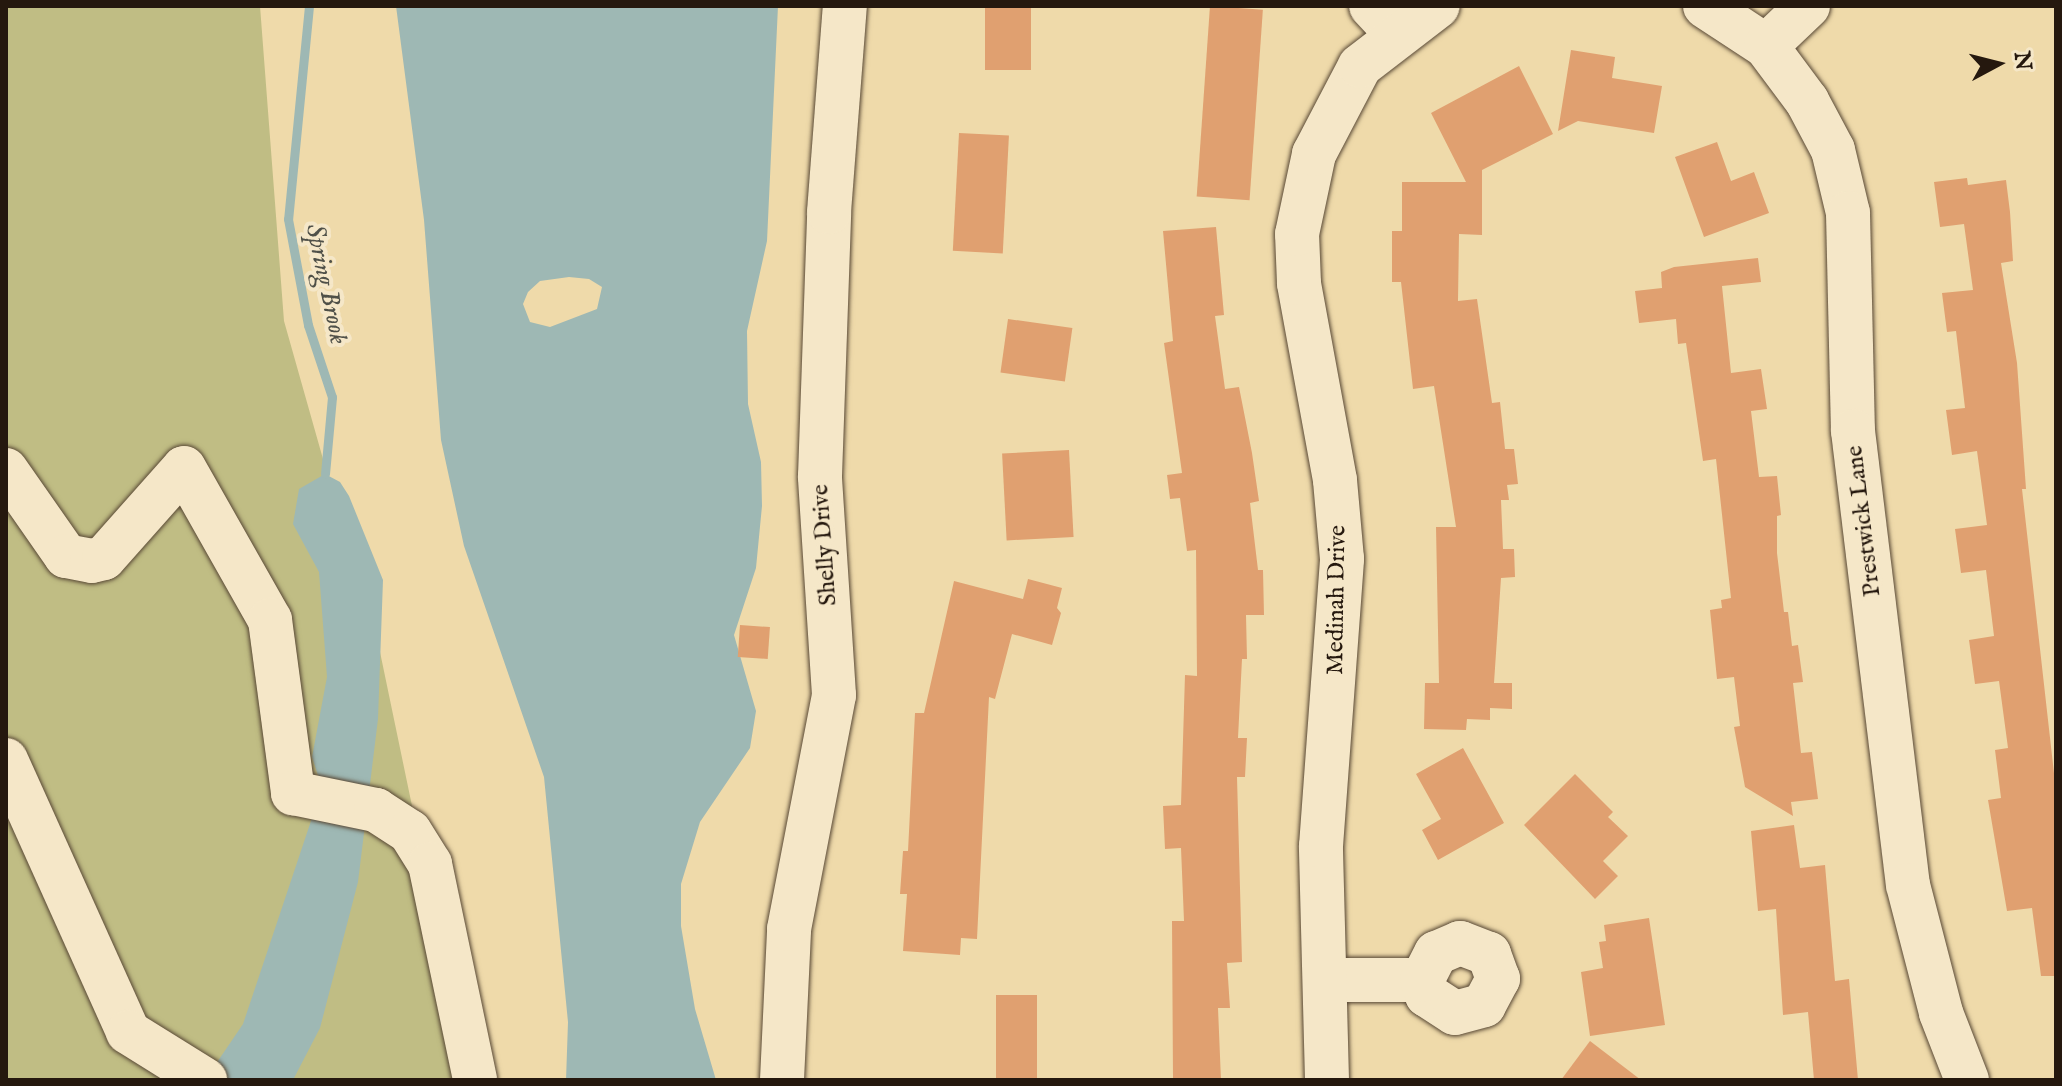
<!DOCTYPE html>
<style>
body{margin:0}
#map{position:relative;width:2062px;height:1086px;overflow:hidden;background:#efdaaa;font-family:"IM FELL English",serif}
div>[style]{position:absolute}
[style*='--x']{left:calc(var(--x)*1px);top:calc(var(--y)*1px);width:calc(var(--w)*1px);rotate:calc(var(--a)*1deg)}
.green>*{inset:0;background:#c0bd84}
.water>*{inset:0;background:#9eb8b4}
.stream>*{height:9px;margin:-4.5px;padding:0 4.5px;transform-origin:4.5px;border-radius:4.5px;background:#9eb8b4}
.building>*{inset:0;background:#e0a070;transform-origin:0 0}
.roads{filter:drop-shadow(0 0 2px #584835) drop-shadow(0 0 2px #584835)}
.minor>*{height:44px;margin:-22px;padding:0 22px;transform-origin:22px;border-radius:22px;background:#f5e7c8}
span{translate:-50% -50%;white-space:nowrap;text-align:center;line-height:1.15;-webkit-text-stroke:8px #f5e7c8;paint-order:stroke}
.street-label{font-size:24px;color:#25180e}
.water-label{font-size:26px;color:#4f5048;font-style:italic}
.frame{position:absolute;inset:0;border:8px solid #25180e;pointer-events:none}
.north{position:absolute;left:1958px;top:24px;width:80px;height:80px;-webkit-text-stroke:6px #f5e7c8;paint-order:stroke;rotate:83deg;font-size:22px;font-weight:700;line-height:32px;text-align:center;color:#25180e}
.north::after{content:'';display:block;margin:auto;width:28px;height:36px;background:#25180e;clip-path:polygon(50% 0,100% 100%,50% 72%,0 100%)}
</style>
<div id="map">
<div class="green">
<i style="clip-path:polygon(6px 6px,260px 6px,284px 321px,336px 505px,364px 575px,469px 1080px,6px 1080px)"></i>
</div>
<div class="water">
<i style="clip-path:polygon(evenodd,396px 6px,778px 6px,767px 241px,747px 331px,748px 404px,761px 462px,762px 506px,756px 568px,734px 635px,756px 711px,750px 748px,700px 822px,681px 884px,681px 926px,695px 1009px,716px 1080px,566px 1080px,568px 1022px,544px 777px,464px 546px,441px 440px,424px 220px,396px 6px,569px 277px,589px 279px,602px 287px,597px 309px,550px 327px,530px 322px,523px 304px,528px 292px,540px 281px,569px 277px)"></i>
<i style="clip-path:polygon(325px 474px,340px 482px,349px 496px,383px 580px,378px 719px,358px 882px,320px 1028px,293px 1080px,205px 1080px,243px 1024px,322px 788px,312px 757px,327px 677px,319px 572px,293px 524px,299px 489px)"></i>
</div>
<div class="stream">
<i style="--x:309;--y:6;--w:214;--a:95.6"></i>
<i style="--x:288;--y:219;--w:108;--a:79.3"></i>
<i style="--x:308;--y:325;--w:76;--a:71.6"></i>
<i style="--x:332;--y:397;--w:77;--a:95.2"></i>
</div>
<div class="building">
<i style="left:985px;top:6px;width:46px;height:64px"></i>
<i style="left:1210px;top:6px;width:53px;height:191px;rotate:4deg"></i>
<i style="clip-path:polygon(1571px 50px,1615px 57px,1612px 78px,1662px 86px,1654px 133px,1578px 121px,1558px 131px)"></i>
<i style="clip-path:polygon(1519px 66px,1553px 134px,1482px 170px,1482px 235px,1459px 234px,1458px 301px,1477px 299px,1492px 403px,1500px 402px,1505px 449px,1514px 449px,1518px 484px,1507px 485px,1509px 500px,1501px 500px,1503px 549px,1514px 549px,1515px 577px,1501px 578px,1494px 683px,1512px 683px,1512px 709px,1490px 708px,1490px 720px,1467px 719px,1466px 730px,1424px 729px,1425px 683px,1439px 683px,1436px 527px,1456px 527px,1434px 386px,1413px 389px,1401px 282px,1392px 282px,1392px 231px,1402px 231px,1402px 182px,1466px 182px,1431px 113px)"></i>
<i style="left:959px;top:133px;width:50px;height:118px;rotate:3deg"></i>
<i style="clip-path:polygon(1717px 142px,1731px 181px,1754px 172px,1769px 213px,1704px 237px,1675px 157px)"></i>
<i style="clip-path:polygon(1967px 178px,1968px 185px,2006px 180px,2010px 212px,2013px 261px,2001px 263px,2017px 363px,2026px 489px,2022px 489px,2056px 791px,2056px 976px,2041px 976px,2032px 908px,2007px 911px,1988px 800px,2001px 798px,1995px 750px,2008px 748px,1999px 681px,1975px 684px,1969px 640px,1994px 636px,1986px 570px,1961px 573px,1955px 529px,1987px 525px,1977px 451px,1952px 455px,1946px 410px,1965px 408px,1956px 331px,1947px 332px,1942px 293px,1973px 290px,1964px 224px,1940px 227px,1934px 182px)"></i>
<i style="clip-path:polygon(1216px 227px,1224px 315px,1215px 316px,1225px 389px,1239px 387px,1252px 453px,1259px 501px,1250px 503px,1258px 570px,1263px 570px,1264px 615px,1246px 615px,1247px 659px,1242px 659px,1238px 738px,1247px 738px,1245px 777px,1237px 777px,1242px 962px,1227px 963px,1230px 1008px,1218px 1008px,1221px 1080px,1173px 1080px,1172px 921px,1184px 921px,1181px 848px,1165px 849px,1163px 806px,1181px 805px,1185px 675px,1197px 676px,1196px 550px,1187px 551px,1180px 498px,1170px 499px,1167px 475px,1182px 473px,1164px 343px,1173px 341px,1163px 231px)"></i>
<i style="clip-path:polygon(1758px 258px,1761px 282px,1722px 286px,1731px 373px,1761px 369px,1767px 409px,1751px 411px,1759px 477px,1777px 476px,1781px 515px,1777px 516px,1777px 553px,1784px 612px,1788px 612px,1792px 646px,1798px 645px,1803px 682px,1793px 683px,1801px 753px,1812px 752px,1818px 799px,1791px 802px,1793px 816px,1745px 787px,1734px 727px,1740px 726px,1734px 677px,1717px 679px,1710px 610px,1722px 608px,1721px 600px,1731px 598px,1716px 459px,1703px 461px,1686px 343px,1678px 344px,1676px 319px,1639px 323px,1635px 291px,1662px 288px,1661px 272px,1674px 267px)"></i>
<i style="left:1008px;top:319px;width:65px;height:54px;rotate:8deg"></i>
<i style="left:1069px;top:450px;width:87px;height:67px;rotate:87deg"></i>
<i style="clip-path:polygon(1028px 579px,1062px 588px,1057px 608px,1061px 613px,1052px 645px,1012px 634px,995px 699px,989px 697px,977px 939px,961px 938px,960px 955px,903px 951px,907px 894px,900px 894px,903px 851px,908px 851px,915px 713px,924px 713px,954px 581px,1023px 599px)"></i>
<i style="left:740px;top:625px;width:30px;height:32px;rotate:4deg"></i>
<i style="clip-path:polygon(1463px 748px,1504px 823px,1438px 860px,1422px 830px,1441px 819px,1416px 774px)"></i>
<i style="clip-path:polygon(1575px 774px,1613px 812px,1608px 817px,1628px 836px,1603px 861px,1618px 876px,1595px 899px,1524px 825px)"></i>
<i style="clip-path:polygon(1794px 825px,1800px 868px,1825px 865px,1835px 981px,1849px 979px,1858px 1080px,1814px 1080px,1808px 1012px,1783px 1015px,1776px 909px,1758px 911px,1751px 831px)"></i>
<i style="clip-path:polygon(1649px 918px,1665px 1025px,1590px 1036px,1581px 972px,1603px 968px,1599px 942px,1606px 941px,1604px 925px)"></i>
<i style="left:996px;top:995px;width:41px;height:85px"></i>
<i style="clip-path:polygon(1590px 1041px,1641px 1080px,1561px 1080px)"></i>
</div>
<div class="roads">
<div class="minor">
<i style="--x:1371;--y:6;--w:40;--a:47"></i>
<i style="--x:1705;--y:6;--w:73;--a:33.3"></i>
<i style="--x:1766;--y:46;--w:69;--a:53.3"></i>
<i style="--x:1807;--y:101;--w:55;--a:62"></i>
<i style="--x:1833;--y:150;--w:65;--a:76.6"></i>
<i style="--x:1848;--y:213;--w:218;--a:88.7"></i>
<i style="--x:1853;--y:431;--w:457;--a:83.1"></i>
<i style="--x:1908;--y:885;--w:132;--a:75.5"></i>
<i style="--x:1941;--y:1013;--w:72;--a:68.8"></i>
<i style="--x:1766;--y:46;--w:58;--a:-43.6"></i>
<i style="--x:6;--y:470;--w:105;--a:55.1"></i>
<i style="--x:66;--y:556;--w:26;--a:11"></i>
<i style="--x:92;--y:561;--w:12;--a:-14"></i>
<i style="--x:104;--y:558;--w:120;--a:-48.4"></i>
<i style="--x:184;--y:468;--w:175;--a:60.5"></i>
<i style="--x:270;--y:620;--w:175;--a:82.4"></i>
<i style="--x:293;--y:793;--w:85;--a:11.6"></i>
<i style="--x:376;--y:810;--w:40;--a:32.9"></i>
<i style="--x:410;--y:832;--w:38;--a:58"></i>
<i style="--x:430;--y:864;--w:221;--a:78.2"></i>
<i style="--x:6;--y:760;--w:298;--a:65.8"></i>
<i style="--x:128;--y:1032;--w:91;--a:31.9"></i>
<i style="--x:1326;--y:980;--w:96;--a:0"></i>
<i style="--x:1422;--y:980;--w:16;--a:72"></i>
<i style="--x:1427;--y:995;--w:33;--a:33"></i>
<i style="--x:1455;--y:1013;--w:30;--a:-15"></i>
<i style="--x:1484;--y:1005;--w:30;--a:-62"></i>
<i style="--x:1498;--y:979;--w:27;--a:-110"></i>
<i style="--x:1489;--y:954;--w:31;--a:-159"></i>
<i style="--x:1460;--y:943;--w:26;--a:157"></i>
<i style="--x:1436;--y:953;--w:30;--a:117"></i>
<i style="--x:782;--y:1080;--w:151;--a:-87.3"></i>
<i style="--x:789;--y:929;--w:238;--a:-79.1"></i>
<i style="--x:834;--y:695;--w:219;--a:-93.7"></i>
<i style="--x:820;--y:476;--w:264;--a:-88"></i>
<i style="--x:829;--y:212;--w:207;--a:-85.6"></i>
<i style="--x:1327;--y:1080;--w:234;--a:-91.5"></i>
<i style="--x:1321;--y:846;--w:288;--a:-85.8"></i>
<i style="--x:1342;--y:559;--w:79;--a:-95.1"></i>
<i style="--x:1335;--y:480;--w:200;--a:-100.4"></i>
<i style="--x:1299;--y:283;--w:49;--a:-92.3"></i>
<i style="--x:1297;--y:234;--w:82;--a:-78"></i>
<i style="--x:1314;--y:154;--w:99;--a:-62.4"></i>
<i style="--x:1360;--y:66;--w:98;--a:-37.6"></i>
</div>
</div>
<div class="street-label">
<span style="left:1864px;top:521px;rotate:-97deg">Prestwick Lane</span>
<span style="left:825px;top:545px;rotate:-94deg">Shelly Drive</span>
<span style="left:1337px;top:600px;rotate:-89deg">Medinah Drive</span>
</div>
<div class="water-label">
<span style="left:326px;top:284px;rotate:78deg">Spring Brook</span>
</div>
<div class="frame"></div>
<div class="north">N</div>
</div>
